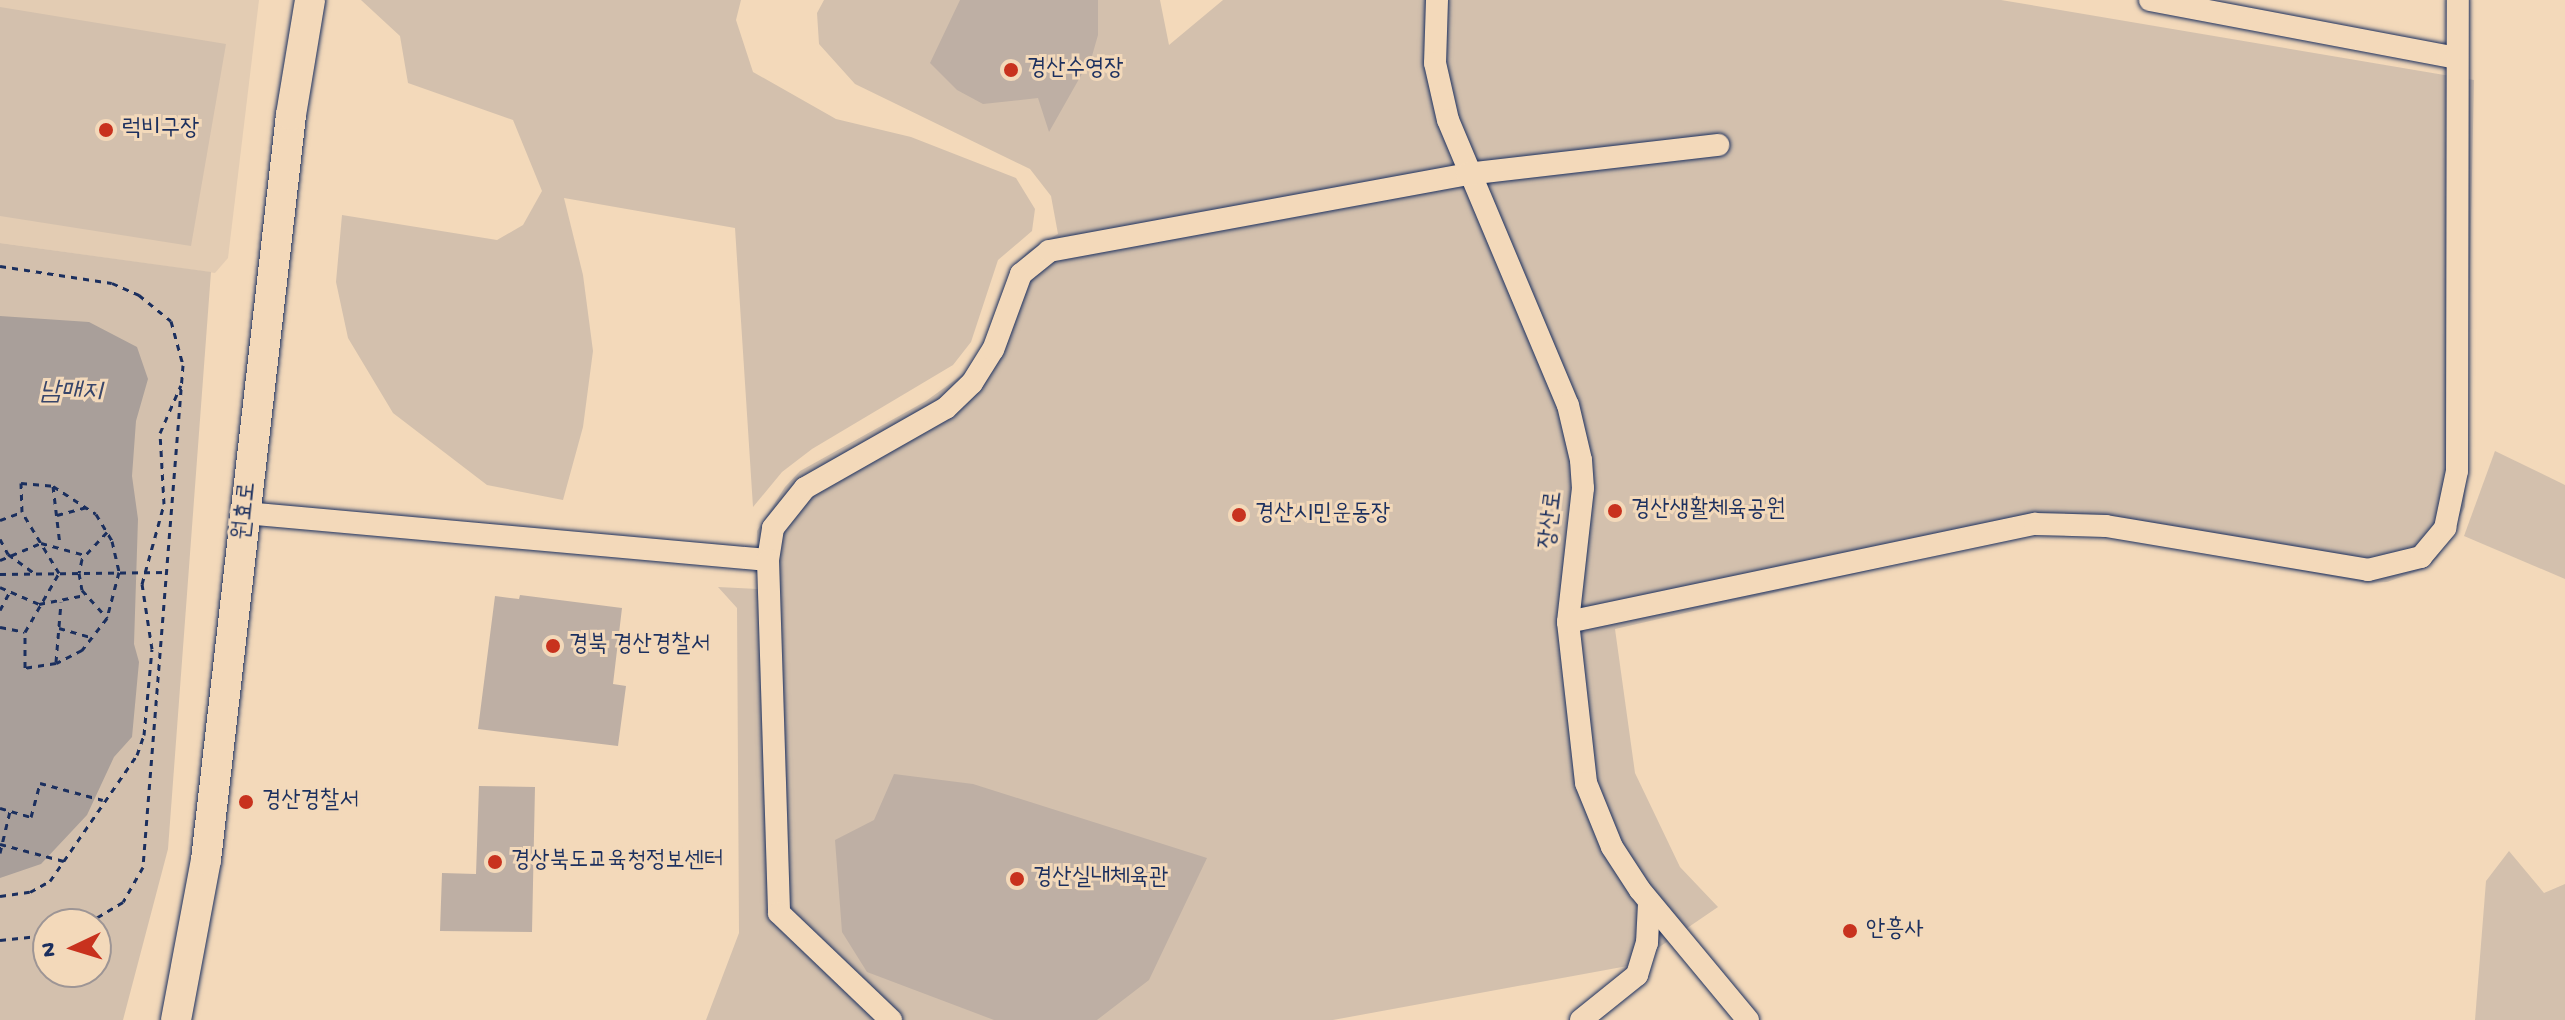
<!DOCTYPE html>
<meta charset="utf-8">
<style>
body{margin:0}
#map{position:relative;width:2565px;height:1020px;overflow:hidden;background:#f3d9ba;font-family:"Gochi Hand","Poor Story",sans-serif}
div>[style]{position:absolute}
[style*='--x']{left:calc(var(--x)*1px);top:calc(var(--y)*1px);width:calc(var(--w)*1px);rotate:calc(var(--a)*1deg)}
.built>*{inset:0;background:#e3ccb3}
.green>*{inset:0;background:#d3c0ad}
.water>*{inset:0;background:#a99f9a}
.building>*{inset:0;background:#beafa4}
.path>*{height:3px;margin-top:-1.5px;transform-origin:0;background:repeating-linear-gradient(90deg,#1b2f5e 0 6px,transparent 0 12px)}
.roads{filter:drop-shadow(0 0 2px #1b2f5e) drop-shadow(0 0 2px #1b2f5e)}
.minor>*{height:22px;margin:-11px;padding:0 11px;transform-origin:11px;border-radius:11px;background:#f3d9ba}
.major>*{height:30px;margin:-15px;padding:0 15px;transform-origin:15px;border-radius:15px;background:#f3d9ba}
.dots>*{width:22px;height:22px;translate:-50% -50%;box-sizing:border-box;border:4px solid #f3d9ba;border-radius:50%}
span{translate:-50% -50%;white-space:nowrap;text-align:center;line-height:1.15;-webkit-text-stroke:6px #f3d9ba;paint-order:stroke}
.poi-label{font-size:24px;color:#1b2f5e}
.left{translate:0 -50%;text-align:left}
.street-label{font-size:24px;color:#1b2f5e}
.water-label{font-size:26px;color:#37456a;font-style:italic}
.north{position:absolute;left:32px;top:908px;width:80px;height:80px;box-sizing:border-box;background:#f3d9ba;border:2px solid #9d9595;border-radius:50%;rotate:266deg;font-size:22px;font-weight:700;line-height:32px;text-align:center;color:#1b2f5e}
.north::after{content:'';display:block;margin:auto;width:28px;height:36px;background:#c8321e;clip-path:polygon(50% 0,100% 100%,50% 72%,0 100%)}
</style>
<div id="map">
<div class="built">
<i style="clip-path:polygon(0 0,259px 0,228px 258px,215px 273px,0 243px)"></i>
</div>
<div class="green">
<i style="clip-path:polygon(361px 0,741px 0,736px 20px,753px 72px,836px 119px,911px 137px,1016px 178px,1035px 209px,1032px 231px,998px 260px,971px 342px,953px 365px,812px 449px,782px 472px,753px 507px,735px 228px,564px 198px,583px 275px,593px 351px,583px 427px,563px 500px,487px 485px,393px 413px,348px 338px,336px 282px,342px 215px,497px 240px,523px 225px,542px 191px,513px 120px,408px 83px,400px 36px)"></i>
<i style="clip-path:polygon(824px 0,1160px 0,1169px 45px,1223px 0,2001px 0,2474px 80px,2465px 507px,2438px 557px,2426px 568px,2387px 582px,2367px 583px,2090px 533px,2029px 534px,1615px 629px,1635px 773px,1680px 867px,1718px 907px,1633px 965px,1333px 1020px,706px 1020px,739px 933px,737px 608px,718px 587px,758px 589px,757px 531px,785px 487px,800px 471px,926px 401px,962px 375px,982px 355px,1013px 268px,1029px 250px,1058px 234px,1051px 196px,1030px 169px,855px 84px,819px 44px,817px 13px)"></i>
<i style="clip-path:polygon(0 7px,226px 44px,191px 246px,0 216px)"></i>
<i style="clip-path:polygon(evenodd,0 243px,211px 272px,168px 849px,123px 1020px,0 1020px,0 243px,48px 924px,96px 924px,96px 972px,48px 972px,48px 924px)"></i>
<i style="clip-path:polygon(2495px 451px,2565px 485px,2565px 579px,2464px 536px)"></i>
<i style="clip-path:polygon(2509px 851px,2544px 893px,2565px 884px,2565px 1020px,2475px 1020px,2486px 881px)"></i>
</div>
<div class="water">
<i style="clip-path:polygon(0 316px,89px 322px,137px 347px,148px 379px,136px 421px,132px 476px,138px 519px,134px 644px,139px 662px,132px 737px,114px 757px,87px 815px,41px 864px,0 878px)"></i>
</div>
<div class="building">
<i style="clip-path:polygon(960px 0,1098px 0,1098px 35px,1092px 56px,1049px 132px,1038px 98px,983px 104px,957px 90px,930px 63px)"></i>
<i style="clip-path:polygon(520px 595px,622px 608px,613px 684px,626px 686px,618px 746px,478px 729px,495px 596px,519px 599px)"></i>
<i style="clip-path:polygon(894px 774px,973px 784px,1207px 858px,1149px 980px,1097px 1020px,994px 1020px,867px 972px,842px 932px,835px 840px,874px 820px)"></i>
<i style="clip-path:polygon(479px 786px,535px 787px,532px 932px,440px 931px,442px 873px,476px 874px)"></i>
</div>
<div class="path">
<i style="--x:0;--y:266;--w:113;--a:8.6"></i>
<i style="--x:112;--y:283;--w:30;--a:24"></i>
<i style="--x:139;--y:295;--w:41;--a:39.1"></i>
<i style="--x:171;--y:321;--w:46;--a:74.7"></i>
<i style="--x:183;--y:365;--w:504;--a:94.56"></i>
<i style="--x:143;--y:867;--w:40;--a:119.7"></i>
<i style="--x:123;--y:902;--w:43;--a:149.3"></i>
<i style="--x:21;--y:483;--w:32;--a:5"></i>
<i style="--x:53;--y:486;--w:51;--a:33.1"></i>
<i style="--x:96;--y:514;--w:31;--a:59"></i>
<i style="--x:112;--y:541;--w:32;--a:77"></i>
<i style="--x:119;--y:572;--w:48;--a:104.6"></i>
<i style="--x:107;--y:618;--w:41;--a:128"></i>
<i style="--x:82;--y:650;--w:29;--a:153"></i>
<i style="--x:56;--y:663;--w:31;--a:171"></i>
<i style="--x:25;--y:668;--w:36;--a:-90"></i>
<i style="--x:25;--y:632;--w:68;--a:-60"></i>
<i style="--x:59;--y:573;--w:71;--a:-121.2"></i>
<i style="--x:22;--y:512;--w:29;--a:-92"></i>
<i style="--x:53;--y:486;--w:59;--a:83.2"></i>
<i style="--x:57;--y:515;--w:31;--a:-15"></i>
<i style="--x:0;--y:520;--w:23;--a:-20"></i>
<i style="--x:107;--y:532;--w:37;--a:133"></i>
<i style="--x:82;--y:559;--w:14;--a:102"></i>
<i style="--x:79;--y:573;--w:17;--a:80"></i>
<i style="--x:82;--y:590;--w:38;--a:48"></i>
<i style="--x:0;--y:539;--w:17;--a:62"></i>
<i style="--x:8;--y:554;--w:31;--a:36"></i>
<i style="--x:0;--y:560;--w:44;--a:-22.5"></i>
<i style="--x:41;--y:543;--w:46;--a:15.3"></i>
<i style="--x:0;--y:574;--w:168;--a:-0.7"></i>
<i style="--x:0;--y:587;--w:43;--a:23.6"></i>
<i style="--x:39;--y:604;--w:47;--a:-11.1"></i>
<i style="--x:0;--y:610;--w:19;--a:-62"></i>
<i style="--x:0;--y:627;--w:25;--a:11"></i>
<i style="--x:59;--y:628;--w:35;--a:16"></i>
<i style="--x:56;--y:662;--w:60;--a:-85.2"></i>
<i style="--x:0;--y:808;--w:32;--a:16"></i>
<i style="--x:31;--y:817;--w:35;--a:-75"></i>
<i style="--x:40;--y:783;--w:65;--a:15.1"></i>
<i style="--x:0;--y:844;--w:66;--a:14.9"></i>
<i style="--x:0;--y:853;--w:43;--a:-76.6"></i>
<i style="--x:0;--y:896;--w:30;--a:-8"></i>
<i style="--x:30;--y:892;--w:23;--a:-29"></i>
<i style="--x:50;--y:881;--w:153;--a:-55.4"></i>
<i style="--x:137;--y:755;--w:21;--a:-71"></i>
<i style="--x:144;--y:735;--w:86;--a:-84.7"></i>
<i style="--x:152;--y:649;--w:66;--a:-98.7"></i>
<i style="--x:142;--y:584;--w:83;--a:-74.6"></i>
<i style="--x:164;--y:504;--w:71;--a:-93.2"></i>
<i style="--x:160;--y:433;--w:52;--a:-66.4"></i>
<i style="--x:0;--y:940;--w:48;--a:-5.9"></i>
</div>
<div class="roads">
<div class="minor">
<i style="--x:1437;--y:0;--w:63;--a:91.8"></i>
<i style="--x:1435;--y:63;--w:58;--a:77.2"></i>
<i style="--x:1448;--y:120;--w:309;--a:67.2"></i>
<i style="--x:1568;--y:405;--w:57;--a:76.7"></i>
<i style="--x:1581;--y:460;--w:28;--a:86"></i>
<i style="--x:1583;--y:488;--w:135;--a:96.4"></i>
<i style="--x:1568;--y:622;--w:162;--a:83.6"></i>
<i style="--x:1586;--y:783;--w:69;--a:67.9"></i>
<i style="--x:1612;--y:847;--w:51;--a:56.9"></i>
<i style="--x:1640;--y:890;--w:169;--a:50.3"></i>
<i style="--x:2150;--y:0;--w:312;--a:10.7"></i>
<i style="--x:245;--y:513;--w:525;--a:5.14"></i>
<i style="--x:768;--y:560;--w:32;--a:-81"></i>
<i style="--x:773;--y:528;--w:51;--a:-51.3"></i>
<i style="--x:805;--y:488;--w:162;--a:-29.6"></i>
<i style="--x:946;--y:408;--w:36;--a:-44"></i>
<i style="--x:972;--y:383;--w:39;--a:-58"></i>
<i style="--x:993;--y:350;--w:81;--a:-69.8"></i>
<i style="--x:1021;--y:274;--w:36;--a:-39"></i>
<i style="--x:1049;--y:251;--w:425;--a:-10.4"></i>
<i style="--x:1467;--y:174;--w:253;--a:-6.6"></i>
<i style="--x:768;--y:560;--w:353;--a:88.2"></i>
<i style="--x:779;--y:913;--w:155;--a:43.7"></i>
<i style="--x:1568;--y:622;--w:477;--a:-11.9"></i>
<i style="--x:2035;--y:524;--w:71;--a:1.6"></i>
<i style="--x:2106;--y:526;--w:266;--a:9.5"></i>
<i style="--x:2368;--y:570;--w:55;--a:-13.8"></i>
<i style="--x:2421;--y:557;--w:38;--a:-50"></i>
<i style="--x:2445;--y:528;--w:58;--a:-78.1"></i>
<i style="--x:2457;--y:471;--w:471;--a:-89.9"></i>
<i style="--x:1581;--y:1020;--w:72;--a:-38.8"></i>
<i style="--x:1637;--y:975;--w:34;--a:-73"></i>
<i style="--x:1647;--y:943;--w:40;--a:-87.1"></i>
</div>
<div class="major">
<i style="--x:176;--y:1020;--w:163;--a:-79.4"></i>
<i style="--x:206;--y:860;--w:750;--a:-83.49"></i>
<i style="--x:291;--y:115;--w:117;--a:-80.6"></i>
</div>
</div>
<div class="dots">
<i style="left:1011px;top:70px;background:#c8321e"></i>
<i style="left:106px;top:130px;background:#c8321e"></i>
<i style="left:1615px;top:511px;background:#c8321e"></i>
<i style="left:1239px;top:515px;background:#c8321e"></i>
<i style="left:553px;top:646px;background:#c8321e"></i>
<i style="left:246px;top:802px;background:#c8321e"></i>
<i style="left:495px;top:862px;background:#c8321e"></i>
<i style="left:1017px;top:879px;background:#c8321e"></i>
<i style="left:1850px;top:931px;background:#c8321e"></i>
</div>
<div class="poi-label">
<span class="left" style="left:1027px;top:70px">경산수영장</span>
<span class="left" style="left:122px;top:130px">럭비구장</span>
<span class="left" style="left:1631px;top:511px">경산생활체육공원</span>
<span class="left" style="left:1255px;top:515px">경산시민운동장</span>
<span class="left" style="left:569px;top:646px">경북 경산경찰서</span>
<span class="left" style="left:262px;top:802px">경산경찰서</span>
<span class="left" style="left:511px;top:862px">경상북도교육청정보센터</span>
<span class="left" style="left:1033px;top:879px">경산실내체육관</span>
<span class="left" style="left:1866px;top:931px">안흥사</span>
</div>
<div class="street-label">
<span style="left:246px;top:511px;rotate:-84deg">원효로</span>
<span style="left:1552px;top:520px;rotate:-83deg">장산로</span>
</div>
<div class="water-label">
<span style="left:71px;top:394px">남매지</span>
</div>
<div class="north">N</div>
</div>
